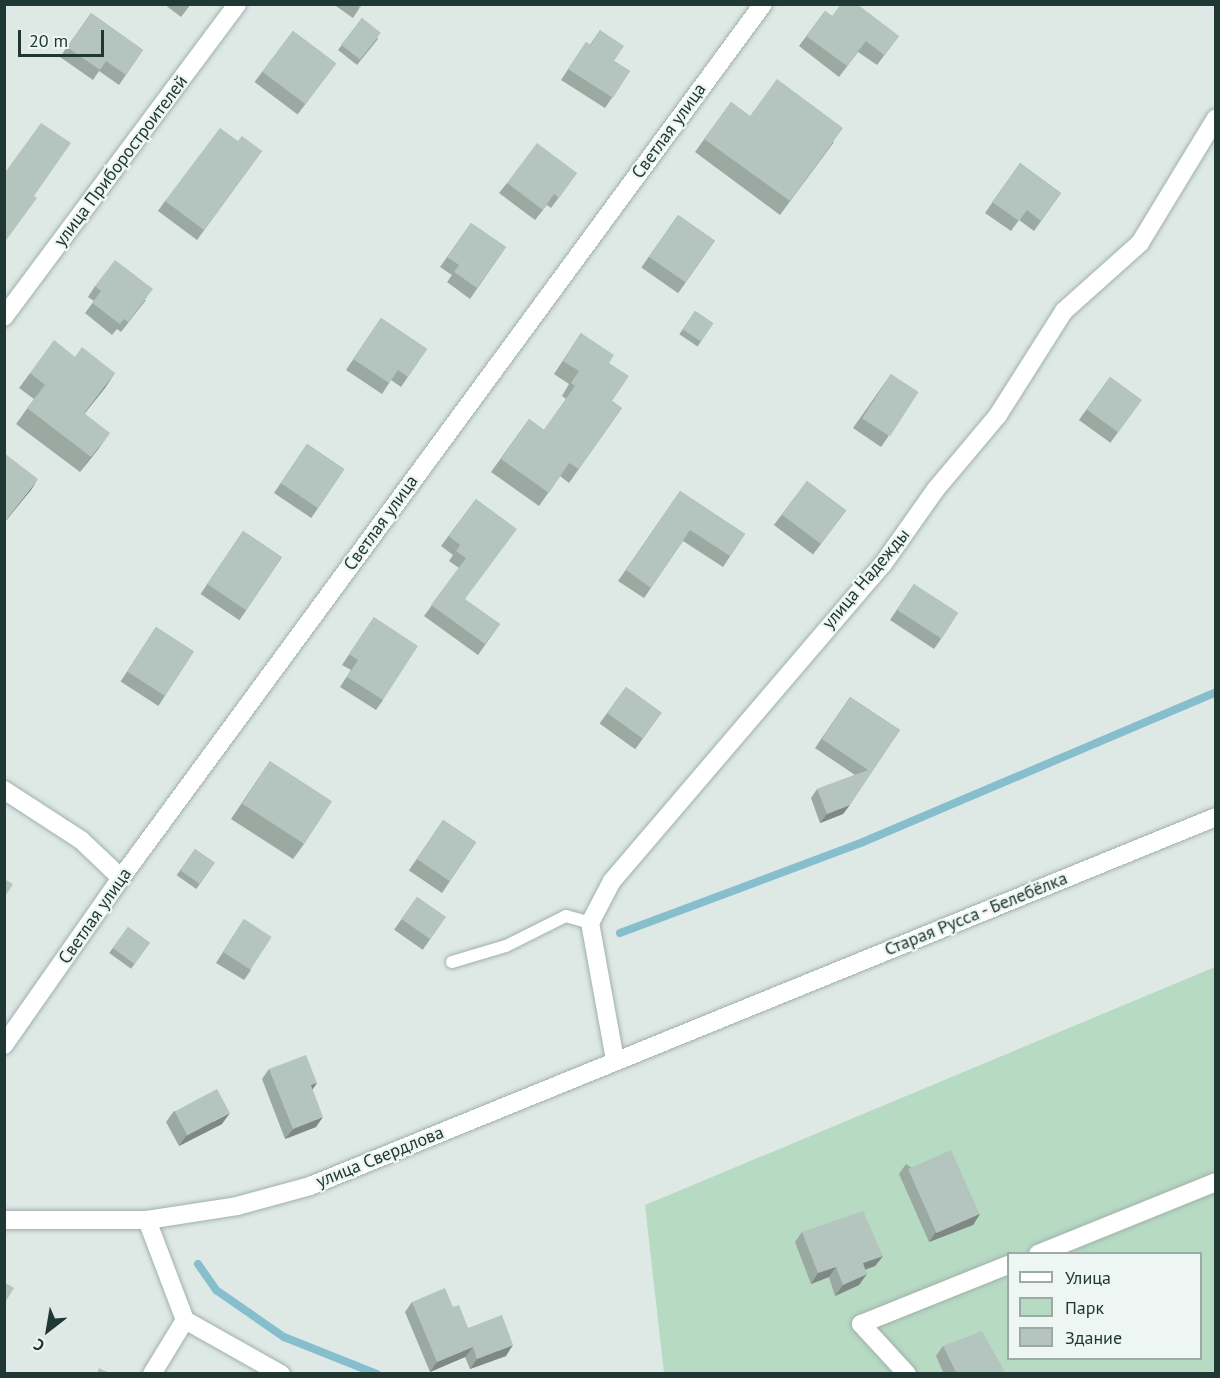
<!DOCTYPE html>
<meta charset="utf-8">
<style>
body{margin:0}
#map{position:relative;width:1220px;height:1378px;overflow:hidden;background:#dee9e5;font-family:"PT Sans",sans-serif}
div>[style]{position:absolute}
[style*='--x']{left:calc(var(--x)*1px);top:calc(var(--y)*1px);width:calc(var(--w)*1px);rotate:calc(var(--a)*1deg)}
.green>*{inset:0;background:#b7dac3}
.stream>*{height:8px;margin:-4px;padding:0 4px;transform-origin:4px;border-radius:4px;background:#87becd}
.roads{filter:drop-shadow(0 0 2px #a1b0ac) drop-shadow(0 0 2px #a1b0ac)}
.service>*{height:12px;margin:-6px;padding:0 6px;transform-origin:6px;border-radius:6px;background:#fff}
.minor>*{height:18px;margin:-9px;padding:0 9px;transform-origin:9px;border-radius:9px;background:#fff}
.tertiary>*{height:18px;margin:-9px;padding:0 9px;transform-origin:9px;border-radius:9px;background:#fff}
.wall>*{inset:0;background:#9ba9a3;transform-origin:0 0}
.shaded-wall>*{inset:0;background:#7e8985}
.building>*{inset:0;background:#b4c4be;transform-origin:0 0}
span{translate:-50% -50%;white-space:nowrap;text-align:center;line-height:1.15;-webkit-text-stroke:4.5px #eef6f3;paint-order:stroke}
.street-label{font-size:18px;color:#203833}
.frame{position:absolute;inset:0;border:6px solid #203833;pointer-events:none}
.legend{position:absolute;left:1007px;top:1252px;width:195px;height:108px;box-sizing:border-box;background:#eef6f3;border:2px solid #9caaa6;margin:0;padding:8px 10px;list-style:none;font-size:18px;color:#203833}
.legend li{display:flex;align-items:center;gap:12px;height:30px}
.legend b{width:30px;border:2px solid #9caaa6}
.north{position:absolute;left:18px;top:1300px;width:60px;height:60px;-webkit-text-stroke:4px #eef6f3;paint-order:stroke;rotate:211deg;font-size:16px;font-weight:700;line-height:24px;text-align:center;color:#203833}
.north::after{content:'';display:block;margin:auto;width:21px;height:27px;background:#203833;clip-path:polygon(50% 0,100% 100%,50% 72%,0 100%)}
.scale{position:absolute;left:18px;top:30px;width:86px;height:27px;box-sizing:border-box;border:3px solid #203833;border-top:0;padding-left:8px;font-size:18px;line-height:21px;white-space:nowrap;color:#203833;-webkit-text-stroke:4px #eef6f3;paint-order:stroke}
</style>
<div id="map">
<div class="green">
<i style="clip-path:polygon(evenodd,1215px 967px,1215px 1373px,664px 1373px,645px 1205px,1215px 967px,1008px 1254px,1200px 1254px,1200px 1358px,1008px 1358px,1008px 1254px)"></i>
</div>
<div class="stream">
<i style="--x:620;--y:933;--w:259;--a:-20.5"></i>
<i style="--x:863;--y:842;--w:384;--a:-23"></i>
<i style="--x:198;--y:1264;--w:32;--a:55"></i>
<i style="--x:216;--y:1290;--w:83;--a:34.7"></i>
<i style="--x:284;--y:1337;--w:100;--a:21.7"></i>
</div>
<div class="roads">
<div class="service">
<i style="--x:452;--y:962;--w:56;--a:-16.5"></i>
<i style="--x:506;--y:946;--w:67;--a:-26.6"></i>
<i style="--x:566;--y:916;--w:25;--a:16"></i>
</div>
<div class="minor">
<i style="--x:4;--y:317;--w:390;--a:-53.3"></i>
<i style="--x:4;--y:790;--w:92;--a:33"></i>
<i style="--x:81;--y:840;--w:55;--a:43.5"></i>
<i style="--x:4;--y:1045;--w:204;--a:-55"></i>
<i style="--x:121;--y:878;--w:1084;--a:-53.7"></i>
<i style="--x:615;--y:1060;--w:139;--a:-100.3"></i>
<i style="--x:590;--y:923;--w:47;--a:-62.4"></i>
<i style="--x:612;--y:881;--w:417;--a:-49.5"></i>
<i style="--x:883;--y:564;--w:92;--a:-54.8"></i>
<i style="--x:936;--y:489;--w:97;--a:-50"></i>
<i style="--x:998;--y:415;--w:123;--a:-57.6"></i>
<i style="--x:1064;--y:311;--w:102;--a:-41.8"></i>
<i style="--x:1140;--y:243;--w:146;--a:-58.7"></i>
<i style="--x:147;--y:1220;--w:107;--a:69.2"></i>
<i style="--x:185;--y:1320;--w:110;--a:29.4"></i>
<i style="--x:1038;--y:1254;--w:192;--a:-22"></i>
<i style="--x:152;--y:1374;--w:63;--a:-58.6"></i>
<i style="--x:907;--y:1374;--w:68;--a:-132.6"></i>
<i style="--x:861;--y:1324;--w:158;--a:-21.9"></i>
</div>
<div class="tertiary">
<i style="--x:4;--y:1220;--w:143;--a:0"></i>
<i style="--x:147;--y:1220;--w:91;--a:-8.8"></i>
<i style="--x:237;--y:1206;--w:76;--a:-15.3"></i>
<i style="--x:310;--y:1186;--w:978;--a:-22.16"></i>
</div>
</div>
<div class="wall">
<i style="clip-path:polygon(164px 4px,191px 4px,181px 17px)"></i>
<i style="clip-path:polygon(333px 4px,362px 4px,353px 18px)"></i>
<i style="clip-path:polygon(825px 11px,832px 16px,899px 36px,877px 65px,858px 52px,839px 77px,799px 46px)"></i>
<i style="clip-path:polygon(91px 13px,143px 50px,119px 85px,99px 71px,93px 80px,60px 57px)"></i>
<i style="clip-path:polygon(362px 18px,378px 39px,357px 65px,338px 50px)"></i>
<i style="clip-path:polygon(600px 30px,614px 61px,630px 71px,605px 108px,561px 80px,586px 42px,590px 45px)"></i>
<i style="left:293px;top:31px;width:54px;height:64px;rotate:37deg"></i>
<i style="clip-path:polygon(731px 102px,750px 116px,834px 142px,780px 215px,695px 152px)"></i>
<i style="clip-path:polygon(238px 141px,262px 151px,197px 240px,158px 211px,165px 201px)"></i>
<i style="clip-path:polygon(1020px 163px,1061px 193px,1034px 231px,1019px 220px,1011px 231px,985px 213px)"></i>
<i style="clip-path:polygon(577px 173px,551px 208px,547px 205px,535px 220px,499px 193px,507px 183px)"></i>
<i style="left:678px;top:215px;width:45px;height:64px;rotate:35deg"></i>
<i style="clip-path:polygon(471px 223px,506px 247px,470px 299px,447px 282px,452px 275px,440px 267px)"></i>
<i style="clip-path:polygon(95px 286px,146px 300px,121px 332px,117px 329px,112px 335px,85px 313px,94px 301px,88px 297px)"></i>
<i style="left:695px;top:311px;width:22px;height:28px;rotate:34deg"></i>
<i style="clip-path:polygon(381px 318px,427px 349px,401px 387px,391px 380px,382px 394px,346px 370px)"></i>
<i style="clip-path:polygon(581px 333px,609px 363px,612px 401px,622px 408px,569px 483px,560px 476px,539px 506px,491px 472px,529px 419px,544px 430px,566px 399px,562px 396px,569px 384px,554px 374px)"></i>
<i style="clip-path:polygon(75px 357px,115px 373px,84px 413px,99px 448px,80px 472px,16px 424px,34px 399px,19px 388px,30px 373px)"></i>
<i style="clip-path:polygon(891px 374px,888px 437px,881px 447px,853px 428px)"></i>
<i style="left:1110px;top:377px;width:39px;height:53px;rotate:36deg"></i>
<i style="left:307px;top:444px;width:45px;height:59px;rotate:34deg"></i>
<i style="left:807px;top:481px;width:49px;height:55px;rotate:37deg"></i>
<i style="clip-path:polygon(680px 491px,745px 534px,723px 567px,683px 541px,644px 598px,618px 581px)"></i>
<i style="clip-path:polygon(476px 499px,465px 600px,500px 624px,478px 655px,424px 616px,459px 568px,449px 561px,453px 555px,441px 546px)"></i>
<i style="left:243px;top:531px;width:47px;height:76px;rotate:34deg"></i>
<i style="clip-path:polygon(914px 584px,941px 639px,934px 649px,890px 620px)"></i>
<i style="clip-path:polygon(374px 617px,383px 700px,376px 710px,340px 687px,351px 670px,342px 665px)"></i>
<i style="left:156px;top:627px;width:45px;height:65px;rotate:33deg"></i>
<i style="left:626px;top:687px;width:44px;height:45px;rotate:36deg"></i>
<i style="clip-path:polygon(850px 697px,900px 730px,843px 814px,820px 823px,811px 798px,817px 789px,855px 775px,815px 748px)"></i>
<i style="clip-path:polygon(270px 761px,304px 844px,293px 859px,231px 819px)"></i>
<i style="left:443px;top:820px;width:40px;height:61px;rotate:34deg"></i>
<i style="left:195px;top:849px;width:24px;height:32px;rotate:35deg"></i>
<i style="left:417px;top:897px;width:35px;height:40px;rotate:35deg"></i>
<i style="clip-path:polygon(244px 919px,251px 970px,244px 980px,216px 963px)"></i>
<i style="left:128px;top:927px;width:27px;height:32px;rotate:36deg"></i>
<i style="clip-path:polygon(269px 1069px,317px 1083px,312px 1090px,316px 1127px,285px 1139px,262px 1079px)"></i>
<i style="clip-path:polygon(174px 1111px,222px 1124px,179px 1146px,166px 1122px)"></i>
<i style="clip-path:polygon(906px 1164px,980px 1214px,973px 1225px,929px 1242px,899px 1174px)"></i>
<i style="clip-path:polygon(802px 1232px,883px 1256px,875px 1266px,865px 1270px,859px 1285px,835px 1296px,829px 1277px,811px 1284px,795px 1242px)"></i>
<i style="clip-path:polygon(412px 1302px,453px 1307px,468px 1328px,506px 1356px,470px 1369px,465px 1357px,430px 1372px,405px 1312px)"></i>
<i style="clip-path:polygon(943px 1346px,1006px 1374px,944px 1374px,936px 1356px)"></i>
</div>
<div class="shaded-wall">
<i style="clip-path:polygon(115px 373px,105px 388px,73px 428px,84px 413px)"></i>
<i style="clip-path:polygon(110px 433px,99px 448px,80px 472px,91px 457px)"></i>
<i style="clip-path:polygon(38px 479px,31px 490px,4px 523px,4px 522px)"></i>
<i style="clip-path:polygon(850px 805px,843px 814px,820px 823px,827px 814px)"></i>
<i style="clip-path:polygon(317px 1083px,310px 1093px,311px 1085px)"></i>
<i style="clip-path:polygon(230px 1113px,222px 1124px,179px 1146px,186px 1136px)"></i>
<i style="clip-path:polygon(323px 1117px,316px 1127px,285px 1139px,293px 1129px)"></i>
<i style="clip-path:polygon(980px 1214px,973px 1225px,929px 1242px,936px 1232px)"></i>
<i style="clip-path:polygon(883px 1256px,875px 1266px,855px 1273px,863px 1263px)"></i>
<i style="clip-path:polygon(836px 1267px,829px 1277px,811px 1284px,818px 1273px)"></i>
<i style="clip-path:polygon(867px 1274px,859px 1285px,835px 1296px,843px 1285px)"></i>
<i style="clip-path:polygon(513px 1345px,506px 1356px,470px 1369px,477px 1359px)"></i>
<i style="clip-path:polygon(473px 1347px,465px 1357px,430px 1372px,437px 1362px)"></i>
</div>
<div class="building">
<i style="clip-path:polygon(355px 4px,362px 4px,360px 8px)"></i>
<i style="clip-path:polygon(841px 4px,857px 4px,899px 36px,884px 55px,866px 41px,847px 66px,806px 36px,825px 11px,832px 16px)"></i>
<i style="clip-path:polygon(91px 13px,143px 50px,126px 75px,106px 61px,100px 70px,67px 47px)"></i>
<i style="left:362px;top:18px;width:24px;height:34px;rotate:38deg"></i>
<i style="clip-path:polygon(600px 30px,624px 46px,614px 61px,630px 71px,613px 98px,568px 69px,586px 42px,591px 45px)"></i>
<i style="left:293px;top:31px;width:54px;height:51px;rotate:37deg"></i>
<i style="clip-path:polygon(777px 79px,843px 128px,790px 201px,704px 139px,731px 102px,750px 116px)"></i>
<i style="clip-path:polygon(41px 123px,71px 143px,34px 196px,37px 198px,4px 243px,4px 174px)"></i>
<i style="clip-path:polygon(220px 128px,238px 141px,242px 136px,262px 151px,204px 230px,165px 201px)"></i>
<i style="clip-path:polygon(537px 143px,577px 173px,559px 198px,554px 194px,543px 210px,507px 183px)"></i>
<i style="clip-path:polygon(1020px 163px,1061px 193px,1041px 221px,1027px 210px,1019px 221px,992px 202px)"></i>
<i style="left:678px;top:215px;width:45px;height:51px;rotate:35deg"></i>
<i style="clip-path:polygon(471px 223px,506px 247px,477px 288px,454px 272px,459px 265px,447px 257px)"></i>
<i style="clip-path:polygon(115px 260px,153px 289px,128px 322px,124px 319px,120px 324px,92px 303px,101px 291px,95px 286px)"></i>
<i style="left:695px;top:311px;width:22px;height:22px;rotate:34deg"></i>
<i style="clip-path:polygon(381px 318px,427px 349px,408px 377px,398px 370px,389px 383px,353px 359px)"></i>
<i style="clip-path:polygon(581px 333px,614px 355px,609px 363px,629px 376px,612px 401px,622px 408px,579px 469px,569px 463px,549px 493px,501px 459px,529px 419px,544px 430px,575px 386px,571px 383px,579px 371px,563px 361px)"></i>
<i style="clip-path:polygon(54px 340px,75px 357px,82px 347px,115px 373px,84px 413px,110px 433px,91px 457px,27px 408px,45px 385px,30px 373px)"></i>
<i style="left:891px;top:374px;width:33px;height:53px;rotate:33deg"></i>
<i style="left:1110px;top:377px;width:39px;height:40px;rotate:36deg"></i>
<i style="left:307px;top:444px;width:45px;height:47px;rotate:34deg"></i>
<i style="clip-path:polygon(4px 453px,38px 479px,7px 518px,4px 516px)"></i>
<i style="left:807px;top:481px;width:49px;height:42px;rotate:37deg"></i>
<i style="clip-path:polygon(680px 491px,745px 534px,730px 556px,690px 530px,651px 588px,626px 570px)"></i>
<i style="clip-path:polygon(476px 499px,517px 529px,465px 599px,500px 624px,485px 644px,431px 605px,466px 558px,456px 551px,460px 545px,449px 536px)"></i>
<i style="left:243px;top:531px;width:47px;height:64px;rotate:34deg"></i>
<i style="left:914px;top:584px;width:53px;height:31px;rotate:33deg"></i>
<i style="clip-path:polygon(374px 617px,418px 646px,383px 700px,347px 677px,358px 660px,349px 654px)"></i>
<i style="left:156px;top:627px;width:45px;height:53px;rotate:33deg"></i>
<i style="left:626px;top:687px;width:44px;height:32px;rotate:36deg"></i>
<i style="clip-path:polygon(850px 697px,900px 730px,850px 805px,827px 814px,817px 789px,868px 770px,822px 739px)"></i>
<i style="left:270px;top:761px;width:74px;height:51px;rotate:33deg"></i>
<i style="left:443px;top:820px;width:40px;height:47px;rotate:34deg"></i>
<i style="left:195px;top:849px;width:24px;height:26px;rotate:35deg"></i>
<i style="clip-path:polygon(4px 879px,13px 884px,4px 898px)"></i>
<i style="left:417px;top:897px;width:35px;height:27px;rotate:35deg"></i>
<i style="left:244px;top:919px;width:33px;height:39px;rotate:33deg"></i>
<i style="left:128px;top:927px;width:27px;height:26px;rotate:36deg"></i>
<i style="clip-path:polygon(306px 1055px,317px 1083px,311px 1085px,323px 1117px,293px 1129px,269px 1069px)"></i>
<i style="left:217px;top:1089px;width:27px;height:48px;rotate:62deg"></i>
<i style="left:951px;top:1150px;width:70px;height:47px;rotate:66deg"></i>
<i style="clip-path:polygon(863px 1211px,883px 1256px,863px 1263px,867px 1274px,843px 1285px,836px 1267px,818px 1273px,802px 1232px)"></i>
<i style="clip-path:polygon(4px 1282px,14px 1288px,4px 1304px)"></i>
<i style="clip-path:polygon(445px 1288px,453px 1307px,459px 1305px,468px 1328px,502px 1315px,513px 1345px,477px 1359px,473px 1347px,437px 1362px,412px 1302px)"></i>
<i style="clip-path:polygon(982px 1331px,1006px 1374px,957px 1374px,943px 1346px)"></i>
<i style="clip-path:polygon(99px 1368px,111px 1374px,97px 1374px)"></i>
</div>
<div class="street-label">
<span style="left:669px;top:131px;rotate:-54deg">Светлая улица</span>
<span style="left:121px;top:161px;rotate:-53deg">улица Приборостроителей</span>
<span style="left:381px;top:523px;rotate:-54deg">Светлая улица</span>
<span style="left:866px;top:579px;rotate:-50deg">улица Надежды</span>
<span style="left:976px;top:914px;rotate:-22deg">Старая Русса - Белебёлка</span>
<span style="left:95px;top:916px;rotate:-55deg">Светлая улица</span>
<span style="left:380px;top:1157px;rotate:-22deg">улица Свердлова</span>
</div>
<div class="frame"></div>
<ul class="legend">
<li><b style="height:8px;background:#fff"></b>Улица</li>
<li><b style="height:16px;background:#b7dac3"></b>Парк</li>
<li><b style="height:16px;background:#b4c4be"></b>Здание</li>
</ul>
<div class="north">С</div>
<div class="scale">20 m</div>
</div>
